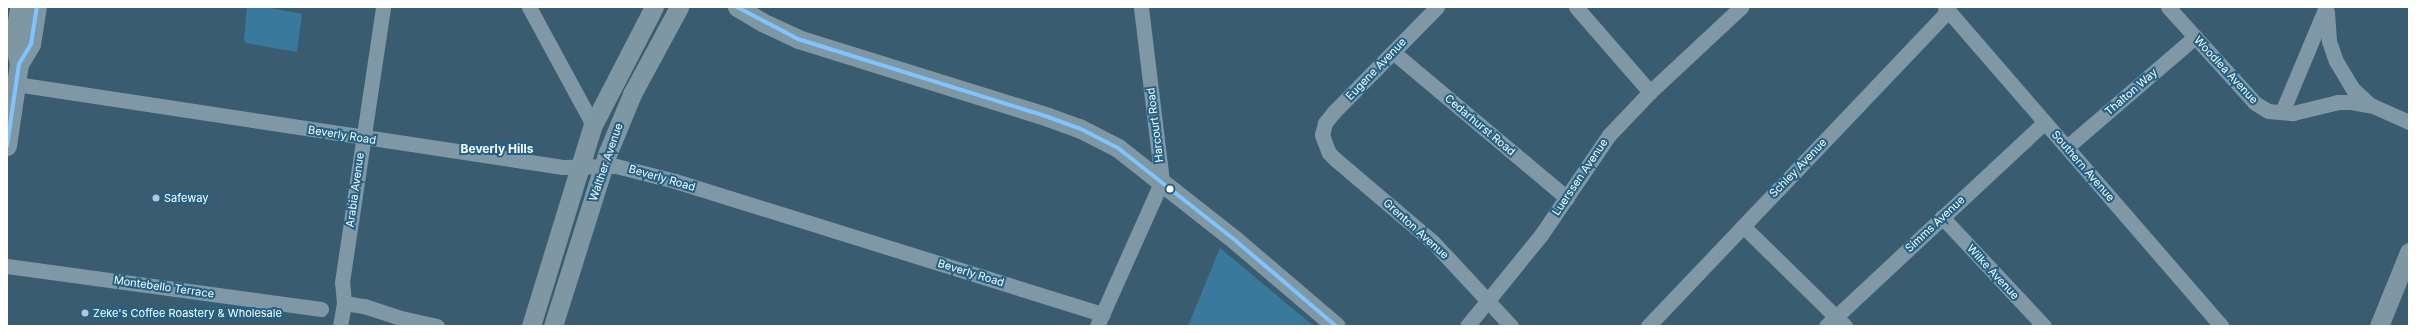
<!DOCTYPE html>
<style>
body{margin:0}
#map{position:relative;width:2416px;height:333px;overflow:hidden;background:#395c70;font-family:Inter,sans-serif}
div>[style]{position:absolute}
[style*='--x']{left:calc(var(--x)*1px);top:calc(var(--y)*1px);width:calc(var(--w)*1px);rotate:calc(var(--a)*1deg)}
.green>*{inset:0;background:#38799c}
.minor>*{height:15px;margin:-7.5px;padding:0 7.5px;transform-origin:7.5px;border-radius:7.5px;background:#8098a6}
.major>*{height:19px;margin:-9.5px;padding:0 9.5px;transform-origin:9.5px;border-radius:9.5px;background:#7f96a3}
.bus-1>*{height:4px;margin:-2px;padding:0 2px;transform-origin:2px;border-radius:2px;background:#80c4ff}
.dots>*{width:11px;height:11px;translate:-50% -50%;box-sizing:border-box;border:2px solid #236286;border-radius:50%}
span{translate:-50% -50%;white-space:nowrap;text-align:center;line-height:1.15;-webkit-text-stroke:4px #236286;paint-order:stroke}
.street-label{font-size:11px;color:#fff}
.poi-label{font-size:11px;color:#fff}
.left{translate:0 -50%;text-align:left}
.neighbourhood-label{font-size:12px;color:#fff;font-weight:700}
.frame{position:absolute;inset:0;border:8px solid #fff;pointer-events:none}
</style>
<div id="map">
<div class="green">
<i style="clip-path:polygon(247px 7px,266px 7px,302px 14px,297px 52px,246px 43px,244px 40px)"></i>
<i style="clip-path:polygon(1220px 248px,1298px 313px,1314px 326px,1188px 326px)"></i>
</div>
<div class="minor">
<i style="--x:529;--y:7;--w:134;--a:61.5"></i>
<i style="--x:1437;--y:7;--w:148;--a:134.5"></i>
<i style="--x:1333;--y:113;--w:13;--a:129"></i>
<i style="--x:1325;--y:123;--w:12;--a:104"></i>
<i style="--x:1322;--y:135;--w:19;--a:69"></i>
<i style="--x:1329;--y:153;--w:8;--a:45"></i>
<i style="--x:1335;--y:159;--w:128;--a:40.3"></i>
<i style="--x:1433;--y:242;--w:115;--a:47.1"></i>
<i style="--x:1576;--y:7;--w:113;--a:49"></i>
<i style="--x:1945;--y:7;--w:422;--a:49.1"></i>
<i style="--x:2168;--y:7;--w:130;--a:47.8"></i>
<i style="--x:2255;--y:103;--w:15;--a:32"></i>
<i style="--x:2268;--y:111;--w:25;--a:5"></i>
<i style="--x:2293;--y:113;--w:46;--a:-13.7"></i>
<i style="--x:2338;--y:102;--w:13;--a:0"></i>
<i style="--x:2351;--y:102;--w:22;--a:10"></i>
<i style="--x:2373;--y:106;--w:39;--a:24"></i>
<i style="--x:2327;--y:12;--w:29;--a:86"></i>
<i style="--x:2329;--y:41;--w:21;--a:71"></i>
<i style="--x:2336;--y:61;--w:33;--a:59"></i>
<i style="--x:2353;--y:89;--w:23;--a:43"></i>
<i style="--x:1393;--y:52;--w:227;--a:40"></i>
<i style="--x:16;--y:84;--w:553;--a:8.63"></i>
<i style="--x:563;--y:167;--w:53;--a:-1.1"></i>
<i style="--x:616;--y:166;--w:61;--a:14.3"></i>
<i style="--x:675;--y:181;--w:448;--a:17.3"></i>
<i style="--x:2282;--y:112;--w:114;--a:-67.3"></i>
<i style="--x:2067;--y:147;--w:169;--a:-40.7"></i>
<i style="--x:1942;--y:217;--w:149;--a:46.9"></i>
<i style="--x:1743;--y:226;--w:143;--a:44.4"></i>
<i style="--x:7;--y:266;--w:317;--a:7.8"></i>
<i style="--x:344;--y:303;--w:20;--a:9"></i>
<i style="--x:364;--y:306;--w:35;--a:18"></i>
<i style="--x:397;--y:317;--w:41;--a:12.7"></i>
<i style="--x:340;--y:326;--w:23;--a:-80"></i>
<i style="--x:344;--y:303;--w:21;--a:-95"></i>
<i style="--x:342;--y:282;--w:278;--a:-81.5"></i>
<i style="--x:1097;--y:326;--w:159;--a:-65.9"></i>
<i style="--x:1162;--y:181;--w:175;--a:-96.9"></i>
<i style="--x:1467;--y:326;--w:117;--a:-50.9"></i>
<i style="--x:1541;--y:235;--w:121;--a:-55.8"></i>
<i style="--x:1609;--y:135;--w:59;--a:-46.4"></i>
<i style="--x:1650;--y:92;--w:125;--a:-43"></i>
<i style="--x:1648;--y:326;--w:435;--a:-46.4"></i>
<i style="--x:1826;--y:326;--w:299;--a:-43"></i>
</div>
<div class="major">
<i style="--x:737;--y:7;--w:29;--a:31"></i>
<i style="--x:762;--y:22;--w:40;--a:25"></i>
<i style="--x:798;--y:39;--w:262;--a:17.3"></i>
<i style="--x:1048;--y:117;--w:33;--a:20"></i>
<i style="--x:1079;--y:128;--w:44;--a:27.1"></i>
<i style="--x:1118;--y:148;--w:150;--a:38.2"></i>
<i style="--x:1236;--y:241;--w:131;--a:40.4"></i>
<i style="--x:19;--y:64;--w:23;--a:-59"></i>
<i style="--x:31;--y:44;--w:37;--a:-81"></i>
<i style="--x:7;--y:146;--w:83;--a:-81.7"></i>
<i style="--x:19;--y:64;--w:25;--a:-102"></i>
<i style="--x:14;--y:40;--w:33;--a:-81"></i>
<i style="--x:531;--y:326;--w:210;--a:-72.9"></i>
<i style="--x:593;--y:125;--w:133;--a:-62.7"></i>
<i style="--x:553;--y:326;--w:182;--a:-72.5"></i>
<i style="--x:608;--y:152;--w:63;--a:-67.5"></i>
<i style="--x:632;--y:94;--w:99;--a:-61.6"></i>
<i style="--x:2379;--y:326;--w:80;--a:-67.9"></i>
</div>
<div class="bus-1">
<i style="--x:737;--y:7;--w:69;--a:27.7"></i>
<i style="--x:798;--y:39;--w:262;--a:17.3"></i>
<i style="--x:1048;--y:117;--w:33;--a:20"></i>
<i style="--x:1079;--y:128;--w:44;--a:27.1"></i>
<i style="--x:1118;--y:148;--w:150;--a:38.2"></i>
<i style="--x:1236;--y:241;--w:131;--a:40.4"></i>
<i style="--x:7;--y:146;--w:83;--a:-81.7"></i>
<i style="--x:19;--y:64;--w:23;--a:-59"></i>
<i style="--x:31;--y:44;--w:37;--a:-81"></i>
</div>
<div class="dots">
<i style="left:1170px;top:189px;background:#fff"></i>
<i style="left:156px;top:198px;background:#bac6cd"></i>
<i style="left:85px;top:313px;background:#bac6cd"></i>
</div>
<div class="street-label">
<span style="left:1376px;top:69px;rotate:-46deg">Eugene Avenue</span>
<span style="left:2226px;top:70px;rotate:47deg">Woodlea Avenue</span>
<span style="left:2131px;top:92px;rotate:-41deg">Thalton Way</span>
<span style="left:1155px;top:125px;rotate:-97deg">Harcourt Road</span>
<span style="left:1480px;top:125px;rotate:40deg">Cedarhurst Road</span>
<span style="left:342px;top:135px;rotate:9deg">Beverly Road</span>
<span style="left:606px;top:162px;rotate:-71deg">Walther Avenue</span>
<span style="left:2083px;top:166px;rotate:49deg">Southern Avenue</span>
<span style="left:1798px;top:168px;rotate:-46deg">Schley Avenue</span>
<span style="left:1580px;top:177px;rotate:-56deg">Luerssen Avenue</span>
<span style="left:662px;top:178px;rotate:16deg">Beverly Road</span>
<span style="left:355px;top:190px;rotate:-82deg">Arabia Avenue</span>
<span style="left:1935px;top:224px;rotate:-43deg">Simms Avenue</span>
<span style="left:1416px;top:229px;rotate:42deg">Grenton Avenue</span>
<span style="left:1993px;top:272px;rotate:47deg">Wilke Avenue</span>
<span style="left:971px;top:273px;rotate:17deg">Beverly Road</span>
<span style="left:164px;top:287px;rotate:8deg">Montebello Terrace</span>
</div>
<div class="poi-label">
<span class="left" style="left:164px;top:198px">Safeway</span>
<span class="left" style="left:93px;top:313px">Zeke's Coffee Roastery &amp; Wholesale</span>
</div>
<div class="neighbourhood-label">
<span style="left:497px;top:149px">Beverly Hills</span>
</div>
<div class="frame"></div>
</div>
